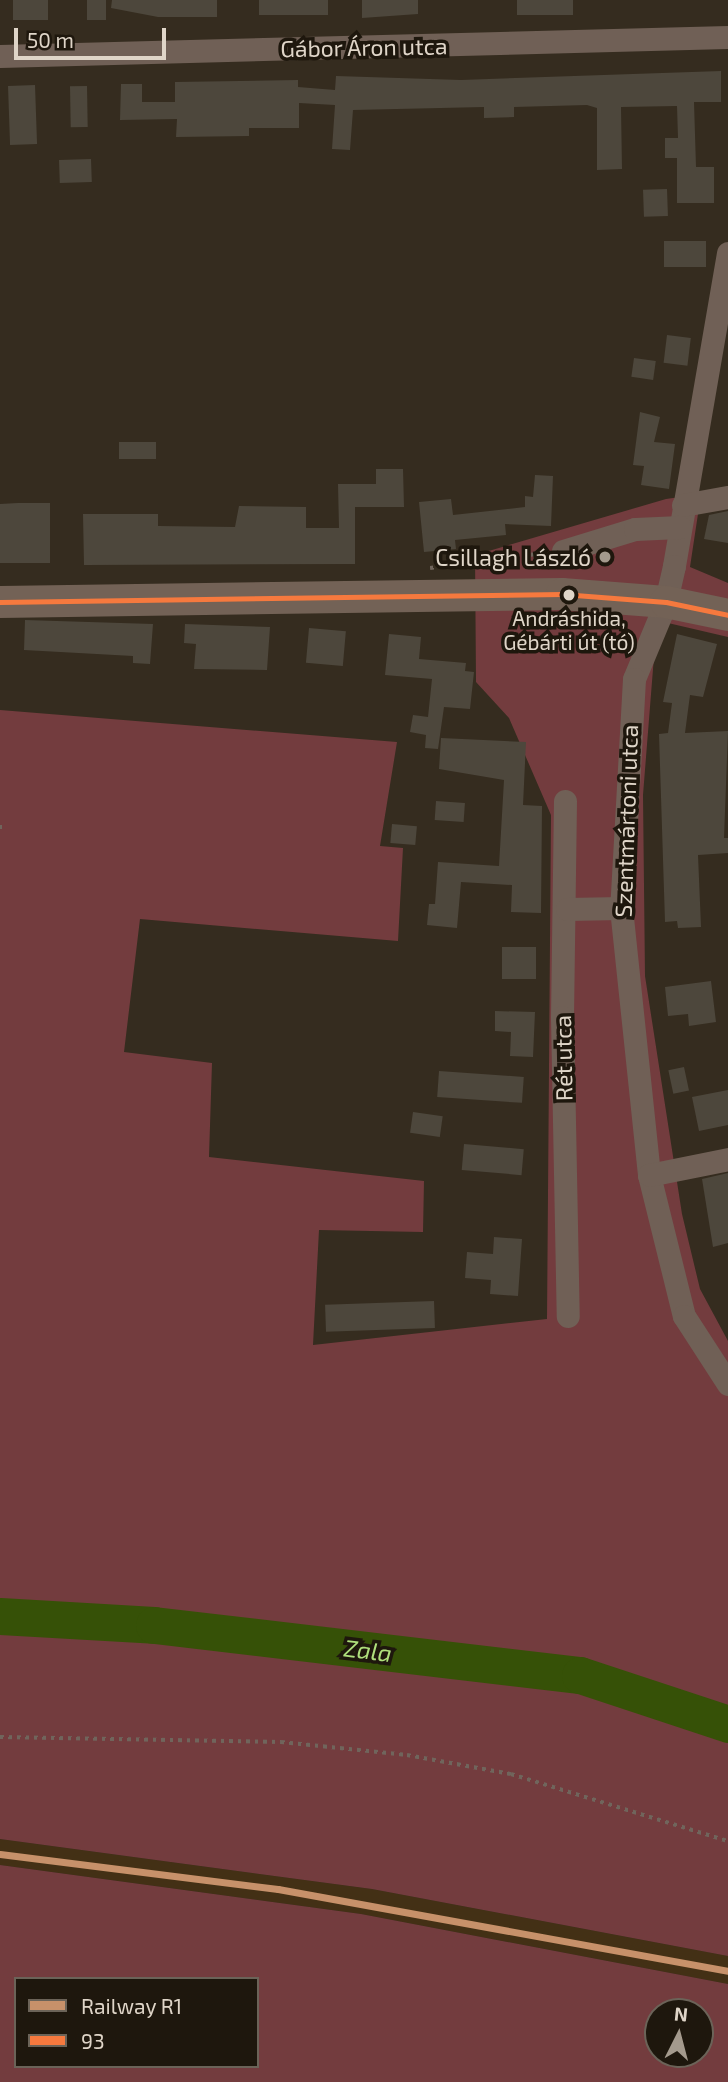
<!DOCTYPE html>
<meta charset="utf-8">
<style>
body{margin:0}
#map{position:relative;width:728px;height:2082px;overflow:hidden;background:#352c1f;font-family:"Exo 2",sans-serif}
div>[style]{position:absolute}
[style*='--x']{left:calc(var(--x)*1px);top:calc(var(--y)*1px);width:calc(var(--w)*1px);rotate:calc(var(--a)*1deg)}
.built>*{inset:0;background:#433015}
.green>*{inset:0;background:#733c3e}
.river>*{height:37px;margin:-18.5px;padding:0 18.5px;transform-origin:18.5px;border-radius:18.5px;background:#365107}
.building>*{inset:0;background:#4d473c;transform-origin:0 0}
.path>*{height:3.5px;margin-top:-1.75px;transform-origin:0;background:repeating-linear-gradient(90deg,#70655c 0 3.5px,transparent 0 8.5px)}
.minor>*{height:23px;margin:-11.5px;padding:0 11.5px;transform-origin:11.5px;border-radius:11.5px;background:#706056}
.secondary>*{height:32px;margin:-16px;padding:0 16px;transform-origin:16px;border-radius:16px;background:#736256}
.bus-1>*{height:5px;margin:-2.5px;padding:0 2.5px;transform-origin:2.5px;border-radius:2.5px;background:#f6793e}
.rail-1>*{height:7px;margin:-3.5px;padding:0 3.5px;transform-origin:3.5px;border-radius:3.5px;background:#c7916a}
.dots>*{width:19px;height:19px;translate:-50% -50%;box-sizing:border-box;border:4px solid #1e170d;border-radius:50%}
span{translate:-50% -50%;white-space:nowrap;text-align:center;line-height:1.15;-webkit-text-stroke:7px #1e170d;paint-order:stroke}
.bus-label{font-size:21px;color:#dfd5c8}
.street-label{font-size:23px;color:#dfd5c8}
.poi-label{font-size:23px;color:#dfd5c8}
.right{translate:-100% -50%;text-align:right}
.water-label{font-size:24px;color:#afdf7c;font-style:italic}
.legend{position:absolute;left:14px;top:1977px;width:245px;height:91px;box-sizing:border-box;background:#1e170d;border:2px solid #6b6358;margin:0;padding:9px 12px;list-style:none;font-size:21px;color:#dfd5c8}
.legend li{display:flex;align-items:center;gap:14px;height:35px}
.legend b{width:35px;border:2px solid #6b6358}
.north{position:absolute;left:644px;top:1998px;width:70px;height:70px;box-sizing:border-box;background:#1e170d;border:2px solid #6b6358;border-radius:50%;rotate:6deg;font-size:19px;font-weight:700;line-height:28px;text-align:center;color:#dfd5c8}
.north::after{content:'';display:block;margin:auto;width:24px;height:32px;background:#a49a8d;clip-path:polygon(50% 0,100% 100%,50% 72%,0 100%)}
.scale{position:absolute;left:14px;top:28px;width:152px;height:32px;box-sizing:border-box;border:4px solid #dfd5c8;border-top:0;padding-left:9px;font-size:21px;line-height:24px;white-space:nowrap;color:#dfd5c8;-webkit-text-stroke:5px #1e170d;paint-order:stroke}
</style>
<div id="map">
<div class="built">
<i style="clip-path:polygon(0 1839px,372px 1889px,728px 1956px,728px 1984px,361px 1914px,0 1865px)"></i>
</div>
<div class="green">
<i style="clip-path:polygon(701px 494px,690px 567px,728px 583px,728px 637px,668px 623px,655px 644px,643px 795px,645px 976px,682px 1214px,700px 1289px,728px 1341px,728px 1956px,372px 1889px,0 1839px,0 710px,397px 742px,380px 846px,403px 848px,398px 941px,140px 919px,124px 1052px,212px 1063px,209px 1157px,424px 1181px,423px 1232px,319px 1230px,313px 1345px,547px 1319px,551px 815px,509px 718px,476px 682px,475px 555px,666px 499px)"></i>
<i style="clip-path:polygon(evenodd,0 1865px,361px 1914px,728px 1984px,728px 2082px,0 2082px,0 1865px,16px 1979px,257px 1979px,257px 2066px,16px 2066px,16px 1979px,0 1865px,658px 2012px,700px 2012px,700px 2054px,658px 2054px,658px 2012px)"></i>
</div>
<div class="river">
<i style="--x:0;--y:1616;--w:154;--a:3.3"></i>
<i style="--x:154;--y:1625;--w:429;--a:6.7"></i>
<i style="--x:580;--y:1675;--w:156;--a:18.3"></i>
</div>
<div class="building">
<i style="left:13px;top:0;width:35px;height:20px"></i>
<i style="left:87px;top:0;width:19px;height:20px"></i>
<i style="clip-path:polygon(112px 0,217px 0,217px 17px,158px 17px,111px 8px)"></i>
<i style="left:259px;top:0;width:69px;height:15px"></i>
<i style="clip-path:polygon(362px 0,418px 0,418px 14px,362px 18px)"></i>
<i style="left:517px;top:0;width:56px;height:15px"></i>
<i style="clip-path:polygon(721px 71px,721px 102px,694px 102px,696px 167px,714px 167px,714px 203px,677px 203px,677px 158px,665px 158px,665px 138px,678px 138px,677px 106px,621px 107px,622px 169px,597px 170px,597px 108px,587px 105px,514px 107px,514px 117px,484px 118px,484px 107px,353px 110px,350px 150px,332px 149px,335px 105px,299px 103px,299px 128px,249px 128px,249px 136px,176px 137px,177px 119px,120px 120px,121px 84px,142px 84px,142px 102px,175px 102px,175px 82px,298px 80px,298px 87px,335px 90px,336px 76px,461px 80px)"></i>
<i style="left:35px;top:85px;width:59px;height:27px;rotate:88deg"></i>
<i style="left:87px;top:86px;width:41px;height:17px;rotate:89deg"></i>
<i style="left:91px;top:159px;width:23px;height:32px;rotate:88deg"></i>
<i style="left:667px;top:189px;width:27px;height:24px;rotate:88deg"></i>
<i style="left:664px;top:241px;width:42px;height:26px"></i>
<i style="left:667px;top:335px;width:24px;height:28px;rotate:7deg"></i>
<i style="left:634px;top:358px;width:22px;height:19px;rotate:8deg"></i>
<i style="clip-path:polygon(640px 412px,660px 417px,654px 442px,675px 444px,669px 489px,641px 485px,644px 466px,633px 465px)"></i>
<i style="left:119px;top:442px;width:37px;height:17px"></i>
<i style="clip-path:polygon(376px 469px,403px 469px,404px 507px,355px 507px,355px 564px,84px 565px,83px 514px,158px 514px,158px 526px,235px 527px,239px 506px,306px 507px,306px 528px,339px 528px,338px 484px,376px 484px)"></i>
<i style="clip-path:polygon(535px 475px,553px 476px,551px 526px,505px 524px,506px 535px,455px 540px,456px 549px,424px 552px,419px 502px,451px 499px,453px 515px,525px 507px,525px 496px,533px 497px)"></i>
<i style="clip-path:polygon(18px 503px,50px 503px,50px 563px,0 563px,0 504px)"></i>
<i style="clip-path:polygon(728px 511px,728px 543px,704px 539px,709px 515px)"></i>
<i style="clip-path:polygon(25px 620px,153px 624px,150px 664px,133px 663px,133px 656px,24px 650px)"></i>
<i style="clip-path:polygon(185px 624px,270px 627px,267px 670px,194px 669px,196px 644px,184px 643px)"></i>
<i style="left:309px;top:628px;width:37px;height:35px;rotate:5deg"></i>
<i style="clip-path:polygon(389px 634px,421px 637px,419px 659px,466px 663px,465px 671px,474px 672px,470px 709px,444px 707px,438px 749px,425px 748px,426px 735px,410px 732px,413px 715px,428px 717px,432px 679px,385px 675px)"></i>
<i style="clip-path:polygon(677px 634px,717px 644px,703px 697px,690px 695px,685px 733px,728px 731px,724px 838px,728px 838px,728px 853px,698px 855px,701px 927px,678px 928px,677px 921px,665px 922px,659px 734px,668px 733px,672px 703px,663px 702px)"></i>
<i style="clip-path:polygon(441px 738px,526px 742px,523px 805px,542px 806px,541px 913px,511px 912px,512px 885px,461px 882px,457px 928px,427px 925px,429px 904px,435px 904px,438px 862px,499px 866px,504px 780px,439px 769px)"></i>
<i style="left:436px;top:801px;width:29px;height:19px;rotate:4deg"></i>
<i style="left:392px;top:824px;width:25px;height:19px;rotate:5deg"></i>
<i style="left:536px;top:947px;width:32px;height:34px;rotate:90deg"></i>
<i style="clip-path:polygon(711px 981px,716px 1022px,689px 1026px,688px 1014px,668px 1016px,665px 987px)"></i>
<i style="clip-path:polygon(495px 1011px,535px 1012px,533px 1057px,510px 1056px,511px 1032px,495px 1031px)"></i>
<i style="left:684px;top:1067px;width:24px;height:16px;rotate:78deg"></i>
<i style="left:439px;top:1071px;width:85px;height:26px;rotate:4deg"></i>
<i style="clip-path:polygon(728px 1090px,728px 1125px,699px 1131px,692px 1097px)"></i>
<i style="left:413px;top:1112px;width:30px;height:21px;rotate:8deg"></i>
<i style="left:464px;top:1144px;width:60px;height:26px;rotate:5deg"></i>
<i style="clip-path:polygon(728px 1173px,728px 1243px,713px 1247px,702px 1179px)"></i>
<i style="clip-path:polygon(494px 1237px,522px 1239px,518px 1296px,490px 1294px,491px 1280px,465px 1278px,467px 1252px,493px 1254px)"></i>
<i style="left:434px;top:1301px;width:27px;height:109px;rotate:88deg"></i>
</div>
<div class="path">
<i style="--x:430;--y:568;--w:115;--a:-7.5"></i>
<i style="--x:0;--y:827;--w:2;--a:0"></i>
<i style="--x:0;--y:1737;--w:281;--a:1"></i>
<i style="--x:281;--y:1742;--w:127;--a:5.9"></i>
<i style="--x:407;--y:1755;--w:106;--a:10.4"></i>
<i style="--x:511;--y:1774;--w:227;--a:17.2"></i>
</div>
<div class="minor">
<i style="--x:0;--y:56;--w:728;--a:-1.5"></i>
<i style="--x:728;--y:253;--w:318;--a:99.8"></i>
<i style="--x:674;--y:566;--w:37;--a:103"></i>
<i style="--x:666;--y:602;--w:83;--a:112.6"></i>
<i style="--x:634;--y:679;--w:229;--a:93.2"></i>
<i style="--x:621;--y:908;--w:268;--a:84"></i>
<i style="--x:649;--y:1175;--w:145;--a:76.1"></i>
<i style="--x:684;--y:1316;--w:81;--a:57.1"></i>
<i style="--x:683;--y:505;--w:46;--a:-10.1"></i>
<i style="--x:563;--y:551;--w:75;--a:-17"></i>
<i style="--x:635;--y:529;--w:45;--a:-2.5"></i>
<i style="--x:565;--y:801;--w:216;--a:90.8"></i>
<i style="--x:562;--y:1017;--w:299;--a:88.9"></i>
<i style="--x:567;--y:909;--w:54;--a:-1.1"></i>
<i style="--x:649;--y:1175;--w:81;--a:-11.4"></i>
</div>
<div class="secondary">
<i style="--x:0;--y:602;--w:562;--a:-0.82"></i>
<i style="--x:562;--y:594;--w:104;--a:4.4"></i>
<i style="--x:666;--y:602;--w:63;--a:11.8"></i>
</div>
<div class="bus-1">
<i style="--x:0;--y:602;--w:562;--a:-0.82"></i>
<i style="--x:562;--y:594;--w:104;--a:4.4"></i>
<i style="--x:666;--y:602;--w:63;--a:11.8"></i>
</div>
<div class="rail-1">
<i style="--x:0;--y:1854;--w:280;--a:7.2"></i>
<i style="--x:278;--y:1889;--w:457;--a:10.3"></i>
</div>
<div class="dots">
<i style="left:605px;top:557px;background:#a49a8d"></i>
<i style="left:569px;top:595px;background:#dfd5c8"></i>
</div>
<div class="bus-label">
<span style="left:569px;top:630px">Andráshida,<br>Gébárti út (tó)</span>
</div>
<div class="street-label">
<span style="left:364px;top:47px;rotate:-1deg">Gábor Áron utca</span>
<span style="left:626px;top:821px;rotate:-88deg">Szentmártoni utca</span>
<span style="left:563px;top:1058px;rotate:-91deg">Rét utca</span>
</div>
<div class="poi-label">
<span class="right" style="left:591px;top:557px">Csillagh László</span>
</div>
<div class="water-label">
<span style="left:368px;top:1650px;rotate:7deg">Zala</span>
</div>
<ul class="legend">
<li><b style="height:9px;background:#c7916a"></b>Railway R1</li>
<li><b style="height:9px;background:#f6793e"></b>93</li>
</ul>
<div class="north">N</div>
<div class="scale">50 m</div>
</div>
